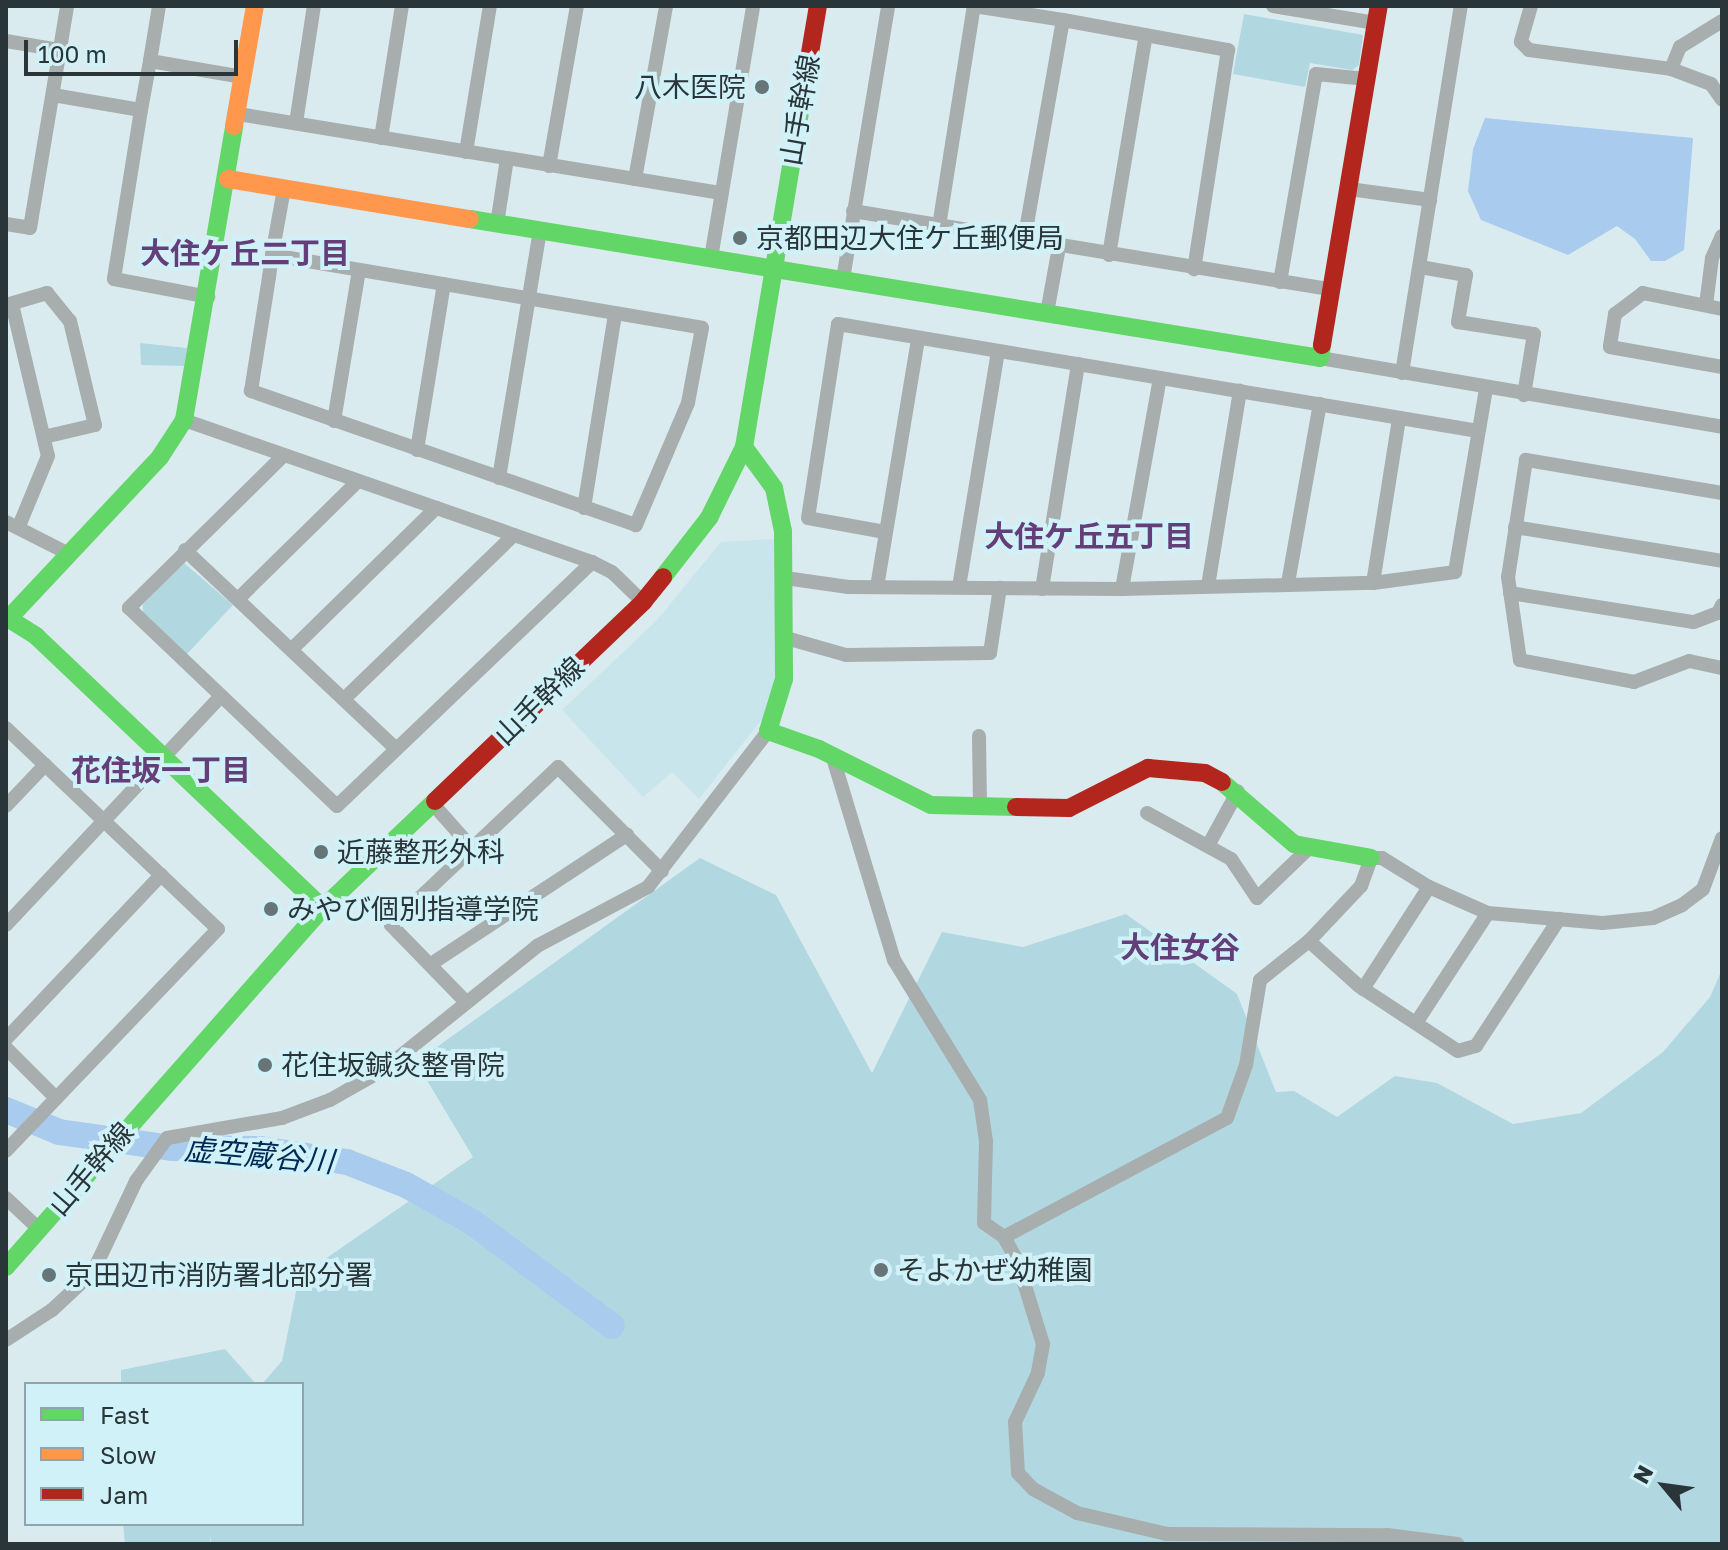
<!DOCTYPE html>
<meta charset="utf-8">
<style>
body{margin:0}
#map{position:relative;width:1728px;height:1550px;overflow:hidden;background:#daebef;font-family:"Golos Text","Noto Sans JP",sans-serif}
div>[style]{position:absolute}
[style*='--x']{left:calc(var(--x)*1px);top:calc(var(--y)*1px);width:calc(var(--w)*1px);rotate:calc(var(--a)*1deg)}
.built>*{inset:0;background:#c8e5ec}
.green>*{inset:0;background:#b1d8e1}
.water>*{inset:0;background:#a9cbee}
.river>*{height:26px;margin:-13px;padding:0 13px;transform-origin:13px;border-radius:13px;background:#a9cbee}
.street>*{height:14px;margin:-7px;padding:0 7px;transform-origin:7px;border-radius:7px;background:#a8aeae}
.fast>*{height:18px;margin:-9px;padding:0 9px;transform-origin:9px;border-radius:9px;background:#63d668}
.slow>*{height:18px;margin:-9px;padding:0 9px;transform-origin:9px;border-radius:9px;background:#ff974d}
.jam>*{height:18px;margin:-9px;padding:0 9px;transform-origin:9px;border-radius:9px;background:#b3261e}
.dots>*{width:22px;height:22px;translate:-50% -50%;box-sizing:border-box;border:4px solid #d1f1f8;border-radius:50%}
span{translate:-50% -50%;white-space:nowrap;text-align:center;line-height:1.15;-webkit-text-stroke:8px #d1f1f8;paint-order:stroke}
.poi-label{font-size:28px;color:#293538}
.right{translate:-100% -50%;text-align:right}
.left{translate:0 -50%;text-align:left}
.street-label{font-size:28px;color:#293538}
.neighbourhood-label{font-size:30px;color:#633e78;font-weight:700}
.water-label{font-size:30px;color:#002b56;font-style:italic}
.frame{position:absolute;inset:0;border:8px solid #293538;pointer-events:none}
.legend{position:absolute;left:24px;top:1382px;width:280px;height:144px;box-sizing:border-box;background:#d1f1f8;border:2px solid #8ea6ab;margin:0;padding:10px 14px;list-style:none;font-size:24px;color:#293538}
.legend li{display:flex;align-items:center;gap:16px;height:40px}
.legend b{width:40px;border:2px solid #8ea6ab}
.north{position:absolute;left:1624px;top:1446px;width:80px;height:80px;-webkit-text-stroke:6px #d1f1f8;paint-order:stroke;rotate:299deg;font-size:22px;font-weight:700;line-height:32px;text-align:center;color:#293538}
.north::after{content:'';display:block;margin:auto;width:28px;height:36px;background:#293538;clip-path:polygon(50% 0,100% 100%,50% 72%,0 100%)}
.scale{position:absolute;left:24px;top:40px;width:214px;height:36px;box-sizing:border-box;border:4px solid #293538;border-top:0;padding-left:10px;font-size:24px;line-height:28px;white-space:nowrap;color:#293538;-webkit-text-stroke:6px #d1f1f8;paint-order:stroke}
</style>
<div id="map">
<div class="built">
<i style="clip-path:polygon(775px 539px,777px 645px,774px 686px,763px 718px,699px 799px,672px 772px,643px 797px,562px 710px,657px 620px,721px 542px)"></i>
</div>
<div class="green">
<i style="clip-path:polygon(1244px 14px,1363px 35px,1359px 65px,1352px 70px,1310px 63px,1305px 87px,1233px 74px)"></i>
<i style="clip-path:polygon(140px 343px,187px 348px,184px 366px,141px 365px)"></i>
<i style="clip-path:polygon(183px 562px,233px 605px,187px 654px,143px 612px,143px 604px)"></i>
<i style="clip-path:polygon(700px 858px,776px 895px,872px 1073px,942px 932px,1023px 947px,1126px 914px,1237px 994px,1276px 1092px,1294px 1091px,1337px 1117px,1395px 1076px,1437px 1083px,1513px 1124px,1581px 1113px,1663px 1052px,1710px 997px,1722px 969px,1722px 1544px,211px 1544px,211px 1534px,210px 1544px,125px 1544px,123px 1524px,302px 1524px,302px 1384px,262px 1384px,282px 1361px,299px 1277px,473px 1157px,416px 1062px)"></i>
<i style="clip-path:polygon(225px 1349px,256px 1384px,121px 1384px,121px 1370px)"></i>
</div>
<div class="water">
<i style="clip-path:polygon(1485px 118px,1693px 138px,1684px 250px,1665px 261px,1651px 261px,1635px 239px,1617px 226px,1568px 255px,1481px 220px,1468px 191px,1473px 149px)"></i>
</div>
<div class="river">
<i style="--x:6;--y:1110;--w:57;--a:22.5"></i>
<i style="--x:59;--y:1132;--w:115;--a:8"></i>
<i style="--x:173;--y:1148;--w:87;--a:0.7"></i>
<i style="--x:260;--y:1149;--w:88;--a:8.5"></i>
<i style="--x:347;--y:1162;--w:63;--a:21.3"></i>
<i style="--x:406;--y:1185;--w:76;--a:29.3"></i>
<i style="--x:472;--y:1222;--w:174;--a:36.6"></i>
</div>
<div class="street">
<i style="--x:1273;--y:6;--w:104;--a:9.4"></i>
<i style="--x:1531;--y:6;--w:37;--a:106"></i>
<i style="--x:1521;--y:42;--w:11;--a:45"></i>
<i style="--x:1529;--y:50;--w:143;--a:7.6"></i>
<i style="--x:1671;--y:69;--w:43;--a:20.6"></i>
<i style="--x:1711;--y:84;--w:19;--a:55"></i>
<i style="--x:6;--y:41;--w:55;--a:9.5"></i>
<i style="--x:150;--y:61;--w:56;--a:-80.7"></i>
<i style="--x:1671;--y:69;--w:24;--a:-68"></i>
<i style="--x:1680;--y:47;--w:49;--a:-31.8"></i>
<i style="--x:53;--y:95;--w:89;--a:9.7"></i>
<i style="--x:141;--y:110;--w:50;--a:-79.6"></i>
<i style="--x:150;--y:61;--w:94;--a:9.8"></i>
<i style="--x:141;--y:110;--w:171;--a:99.1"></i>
<i style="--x:114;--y:279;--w:96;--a:10.8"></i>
<i style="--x:238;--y:114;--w:490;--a:9.3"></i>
<i style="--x:296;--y:123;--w:118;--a:-81.3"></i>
<i style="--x:381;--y:138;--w:134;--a:-81"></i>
<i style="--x:466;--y:152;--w:148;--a:-80.7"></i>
<i style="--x:549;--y:166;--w:162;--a:-80.1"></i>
<i style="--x:635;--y:179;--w:176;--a:-79.8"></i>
<i style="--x:1349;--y:189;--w:82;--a:7.7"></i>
<i style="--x:853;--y:211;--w:486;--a:9.3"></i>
<i style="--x:6;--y:224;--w:24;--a:9"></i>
<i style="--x:30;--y:228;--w:225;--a:-80.5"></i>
<i style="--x:497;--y:224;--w:66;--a:-81.3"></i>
<i style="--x:939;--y:226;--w:223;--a:-81"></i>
<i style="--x:974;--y:6;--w:90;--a:8.9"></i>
<i style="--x:1063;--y:20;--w:168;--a:10.3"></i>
<i style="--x:1228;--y:50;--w:222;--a:98.8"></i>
<i style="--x:1024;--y:241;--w:224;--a:-80"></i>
<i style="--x:272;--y:255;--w:436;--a:9.6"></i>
<i style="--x:702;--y:328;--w:76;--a:100.6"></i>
<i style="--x:688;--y:403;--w:133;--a:113.1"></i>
<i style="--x:636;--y:525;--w:408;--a:-160.8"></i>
<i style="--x:251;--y:391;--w:115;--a:-81"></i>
<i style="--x:269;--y:277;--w:22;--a:-82"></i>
<i style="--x:272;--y:255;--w:67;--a:-79.7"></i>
<i style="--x:1109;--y:255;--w:223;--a:-80.5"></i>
<i style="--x:711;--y:258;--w:255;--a:-80.5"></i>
<i style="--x:1420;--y:267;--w:47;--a:9.9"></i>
<i style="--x:1466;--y:275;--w:48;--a:99.7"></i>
<i style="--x:1458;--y:322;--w:77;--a:9"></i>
<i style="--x:1534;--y:334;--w:62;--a:99.3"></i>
<i style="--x:843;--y:279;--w:277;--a:-80.6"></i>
<i style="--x:1280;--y:282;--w:211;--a:-80.2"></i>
<i style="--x:1316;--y:74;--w:51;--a:5.6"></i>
<i style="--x:12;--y:304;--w:156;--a:76.7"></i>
<i style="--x:48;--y:456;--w:76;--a:112.5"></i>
<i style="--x:6;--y:305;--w:43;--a:-16.3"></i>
<i style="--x:47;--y:293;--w:36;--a:51"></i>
<i style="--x:70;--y:321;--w:107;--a:76.5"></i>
<i style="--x:95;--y:425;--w:52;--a:166.8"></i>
<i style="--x:1706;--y:305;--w:47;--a:-82.7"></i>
<i style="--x:1712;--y:258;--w:24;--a:-66"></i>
<i style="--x:1722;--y:309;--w:81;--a:-168.6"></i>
<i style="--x:1643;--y:293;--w:35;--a:143"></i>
<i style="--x:1615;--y:314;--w:33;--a:99"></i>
<i style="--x:1610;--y:347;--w:114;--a:10.1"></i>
<i style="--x:1047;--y:313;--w:67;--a:-79.7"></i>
<i style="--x:1320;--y:358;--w:408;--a:9.7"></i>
<i style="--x:1402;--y:373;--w:372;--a:-80.9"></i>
<i style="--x:184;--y:420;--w:432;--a:19.2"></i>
<i style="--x:592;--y:562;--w:22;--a:27"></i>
<i style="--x:612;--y:572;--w:43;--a:44.1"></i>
<i style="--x:334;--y:421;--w:153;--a:-80.6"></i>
<i style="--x:417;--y:450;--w:168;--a:-80.8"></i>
<i style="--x:284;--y:455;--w:218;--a:135.4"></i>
<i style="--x:129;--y:608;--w:287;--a:43.6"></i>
<i style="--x:337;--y:806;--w:353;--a:-43.7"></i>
<i style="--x:499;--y:478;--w:250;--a:-80.6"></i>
<i style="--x:1722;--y:493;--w:199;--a:-170.4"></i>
<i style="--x:1526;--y:460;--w:118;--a:98.7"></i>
<i style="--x:1508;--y:577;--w:84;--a:81.8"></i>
<i style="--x:1520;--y:660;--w:116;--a:10.9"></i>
<i style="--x:1634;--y:682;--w:59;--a:-20.9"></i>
<i style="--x:1689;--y:661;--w:34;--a:12"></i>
<i style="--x:584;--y:508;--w:196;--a:-80.9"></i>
<i style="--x:6;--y:522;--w:71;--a:26.9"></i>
<i style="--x:1515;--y:527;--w:210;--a:9.3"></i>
<i style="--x:885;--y:532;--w:78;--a:-169.7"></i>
<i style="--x:808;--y:518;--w:196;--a:-81.2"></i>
<i style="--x:838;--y:324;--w:649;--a:9.49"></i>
<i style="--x:185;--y:550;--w:290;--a:43.3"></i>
<i style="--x:785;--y:578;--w:64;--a:8.1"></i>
<i style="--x:848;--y:587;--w:274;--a:0.4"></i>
<i style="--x:1122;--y:589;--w:251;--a:-1.4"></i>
<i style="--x:1373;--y:583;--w:83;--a:-7.6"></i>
<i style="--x:1455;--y:572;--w:186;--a:-80.4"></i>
<i style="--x:1288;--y:583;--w:182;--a:-79.9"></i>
<i style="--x:1373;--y:583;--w:167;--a:-81"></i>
<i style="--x:1208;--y:586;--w:198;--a:-80.7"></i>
<i style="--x:877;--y:587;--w:252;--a:-80.6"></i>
<i style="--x:959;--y:587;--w:239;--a:-80.6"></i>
<i style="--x:1042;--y:589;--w:228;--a:-80.9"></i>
<i style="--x:1122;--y:589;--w:214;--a:-79.8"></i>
<i style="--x:1510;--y:593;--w:186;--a:9"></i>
<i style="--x:1694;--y:622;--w:26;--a:-21"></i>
<i style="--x:1718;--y:613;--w:9;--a:-63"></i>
<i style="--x:238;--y:599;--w:168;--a:-44.5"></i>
<i style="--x:786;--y:638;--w:62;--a:15.8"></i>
<i style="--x:846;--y:655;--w:144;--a:-0.8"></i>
<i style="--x:990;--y:653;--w:66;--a:-81.3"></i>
<i style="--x:292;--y:649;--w:202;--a:-44.4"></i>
<i style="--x:344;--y:699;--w:236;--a:-44"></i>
<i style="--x:6;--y:728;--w:292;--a:43.5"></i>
<i style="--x:218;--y:929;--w:307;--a:133.7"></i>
<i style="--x:979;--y:736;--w:71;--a:89.2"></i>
<i style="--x:833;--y:758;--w:211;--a:73.2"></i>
<i style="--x:894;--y:960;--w:164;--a:58.4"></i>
<i style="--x:980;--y:1100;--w:41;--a:81.7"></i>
<i style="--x:986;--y:1141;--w:82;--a:91.4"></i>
<i style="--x:984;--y:1223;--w:24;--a:35"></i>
<i style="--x:1004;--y:1237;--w:26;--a:61"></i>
<i style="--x:1017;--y:1260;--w:88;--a:72.8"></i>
<i style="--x:1043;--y:1344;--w:29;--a:100"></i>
<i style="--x:1038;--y:1373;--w:54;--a:115.1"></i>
<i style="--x:1015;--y:1422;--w:51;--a:86.6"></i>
<i style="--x:1018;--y:1473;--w:22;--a:47"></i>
<i style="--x:1033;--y:1489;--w:50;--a:28.6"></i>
<i style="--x:1077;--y:1513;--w:92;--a:13.1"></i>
<i style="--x:1167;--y:1534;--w:220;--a:0.3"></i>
<i style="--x:1387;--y:1535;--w:71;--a:7.3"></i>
<i style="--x:432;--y:803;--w:59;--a:48.4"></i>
<i style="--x:6;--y:806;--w:57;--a:-46.4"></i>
<i style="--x:1147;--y:813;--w:96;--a:28.7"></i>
<i style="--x:1231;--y:859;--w:47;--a:56.3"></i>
<i style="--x:1257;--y:898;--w:69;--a:-43.8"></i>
<i style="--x:1209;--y:844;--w:60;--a:-61.3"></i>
<i style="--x:6;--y:925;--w:314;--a:-46.8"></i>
<i style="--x:1309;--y:941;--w:67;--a:42"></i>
<i style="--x:1359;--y:986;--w:118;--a:33.3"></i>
<i style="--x:1458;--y:1051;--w:19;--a:-16"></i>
<i style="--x:1476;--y:1046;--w:152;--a:-56.8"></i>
<i style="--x:431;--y:964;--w:235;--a:-33.4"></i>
<i style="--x:1363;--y:989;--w:121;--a:-57.1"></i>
<i style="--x:465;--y:1001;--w:106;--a:-134.2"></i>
<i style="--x:391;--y:925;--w:230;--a:-43.4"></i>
<i style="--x:558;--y:767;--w:147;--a:45"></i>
<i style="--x:1416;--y:1023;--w:131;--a:-56.8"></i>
<i style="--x:6;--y:1039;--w:226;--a:-46.6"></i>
<i style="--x:6;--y:1048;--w:71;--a:45"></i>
<i style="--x:6;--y:1198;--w:45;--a:43.2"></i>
<i style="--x:1004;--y:1237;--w:253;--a:-28.1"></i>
<i style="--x:1227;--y:1118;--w:56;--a:-70.3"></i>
<i style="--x:1246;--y:1065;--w:86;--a:-80.6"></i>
<i style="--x:1260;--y:980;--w:63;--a:-38.5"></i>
<i style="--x:1309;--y:941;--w:76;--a:-46.6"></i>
<i style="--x:1361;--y:886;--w:30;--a:-70"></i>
<i style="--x:1371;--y:858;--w:11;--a:0"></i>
<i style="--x:1382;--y:858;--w:55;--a:31.7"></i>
<i style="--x:1429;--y:887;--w:64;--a:23.8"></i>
<i style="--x:1488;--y:913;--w:115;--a:5"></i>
<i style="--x:1603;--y:923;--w:50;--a:-5.7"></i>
<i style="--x:1653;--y:918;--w:32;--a:-24"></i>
<i style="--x:1682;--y:905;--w:26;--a:-37"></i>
<i style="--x:1703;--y:889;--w:54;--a:-69.6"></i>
<i style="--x:6;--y:1340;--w:55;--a:-33.1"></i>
<i style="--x:52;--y:1310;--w:56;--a:-42.8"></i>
<i style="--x:93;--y:1272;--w:101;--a:-64.7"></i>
<i style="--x:136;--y:1181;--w:53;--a:-54.2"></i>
<i style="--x:167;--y:1138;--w:117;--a:-9.9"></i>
<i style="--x:282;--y:1118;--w:51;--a:-20.6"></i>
<i style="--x:330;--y:1100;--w:61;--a:-29.5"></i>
<i style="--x:383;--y:1070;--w:198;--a:-38.8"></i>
<i style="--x:537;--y:946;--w:126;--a:-28"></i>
<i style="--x:648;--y:887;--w:197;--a:-52.4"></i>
</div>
<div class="fast">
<i style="--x:470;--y:219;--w:861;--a:9.29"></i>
<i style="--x:1320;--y:358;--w:13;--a:-81"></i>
<i style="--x:744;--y:447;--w:51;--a:53.8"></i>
<i style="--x:774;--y:488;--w:44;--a:78.2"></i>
<i style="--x:783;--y:531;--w:148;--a:89.6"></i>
<i style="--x:784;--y:679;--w:54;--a:107.1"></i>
<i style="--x:768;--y:731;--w:54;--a:19.4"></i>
<i style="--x:819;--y:749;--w:125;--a:26.6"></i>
<i style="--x:931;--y:805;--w:85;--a:1.3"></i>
<i style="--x:663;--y:577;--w:75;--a:-52.1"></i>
<i style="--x:709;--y:518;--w:79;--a:-63.8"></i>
<i style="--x:744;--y:447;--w:346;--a:-80.5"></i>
<i style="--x:6;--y:617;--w:36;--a:32"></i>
<i style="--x:36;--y:636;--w:395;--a:43.5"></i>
<i style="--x:9;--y:618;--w:221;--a:-46.8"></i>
<i style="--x:160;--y:457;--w:44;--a:-57"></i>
<i style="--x:184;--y:420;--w:298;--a:-80.3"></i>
<i style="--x:1222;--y:782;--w:95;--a:40.7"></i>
<i style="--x:1294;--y:844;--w:78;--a:10.3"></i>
<i style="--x:6;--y:1267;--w:479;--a:-48.6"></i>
<i style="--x:323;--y:908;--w:155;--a:-43.7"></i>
</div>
<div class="slow">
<i style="--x:234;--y:126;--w:122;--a:-80.1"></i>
<i style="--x:228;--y:179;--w:245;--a:9.4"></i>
</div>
<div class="jam">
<i style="--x:801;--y:106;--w:101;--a:-80.4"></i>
<i style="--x:1322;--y:345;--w:344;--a:-80.5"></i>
<i style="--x:435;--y:801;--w:288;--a:-43.7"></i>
<i style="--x:643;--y:602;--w:32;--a:-51"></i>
<i style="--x:1016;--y:807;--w:53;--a:1.1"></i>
<i style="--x:1069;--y:808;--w:89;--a:-26.9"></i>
<i style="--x:1148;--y:768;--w:57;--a:5"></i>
<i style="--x:1205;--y:773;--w:19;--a:28"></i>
</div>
<div class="dots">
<i style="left:762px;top:87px;background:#677578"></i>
<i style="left:740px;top:238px;background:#677578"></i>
<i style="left:321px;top:852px;background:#677578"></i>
<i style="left:271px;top:909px;background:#677578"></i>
<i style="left:265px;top:1065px;background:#677578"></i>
<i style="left:881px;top:1270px;background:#677578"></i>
<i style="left:49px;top:1275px;background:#677578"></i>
</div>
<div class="poi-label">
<span class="right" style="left:746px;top:87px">八木医院</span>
<span class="left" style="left:756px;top:238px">京都田辺大住ケ丘郵便局</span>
<span class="left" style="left:337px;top:852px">近藤整形外科</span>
<span class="left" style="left:287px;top:909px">みやび個別指導学院</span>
<span class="left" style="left:281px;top:1065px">花住坂鍼灸整骨院</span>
<span class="left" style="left:897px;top:1270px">そよかぜ幼稚園</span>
<span class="left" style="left:65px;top:1275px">京田辺市消防署北部分署</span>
</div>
<div class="street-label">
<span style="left:800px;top:110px;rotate:-80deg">山手幹線</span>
<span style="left:539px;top:701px;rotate:-44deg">山手幹線</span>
<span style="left:91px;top:1169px;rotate:-49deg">山手幹線</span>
</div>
<div class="neighbourhood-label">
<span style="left:245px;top:253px">大住ケ丘二丁目</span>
<span style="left:1089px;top:536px">大住ケ丘五丁目</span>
<span style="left:161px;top:770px">花住坂一丁目</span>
<span style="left:1180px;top:947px">大住女谷</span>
</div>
<div class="water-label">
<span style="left:259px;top:1155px;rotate:5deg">虚空蔵谷川</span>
</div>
<div class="frame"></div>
<ul class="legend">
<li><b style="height:10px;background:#63d668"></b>Fast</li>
<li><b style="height:10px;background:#ff974d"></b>Slow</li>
<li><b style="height:10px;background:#b3261e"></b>Jam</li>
</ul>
<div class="north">N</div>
<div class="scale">100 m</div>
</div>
